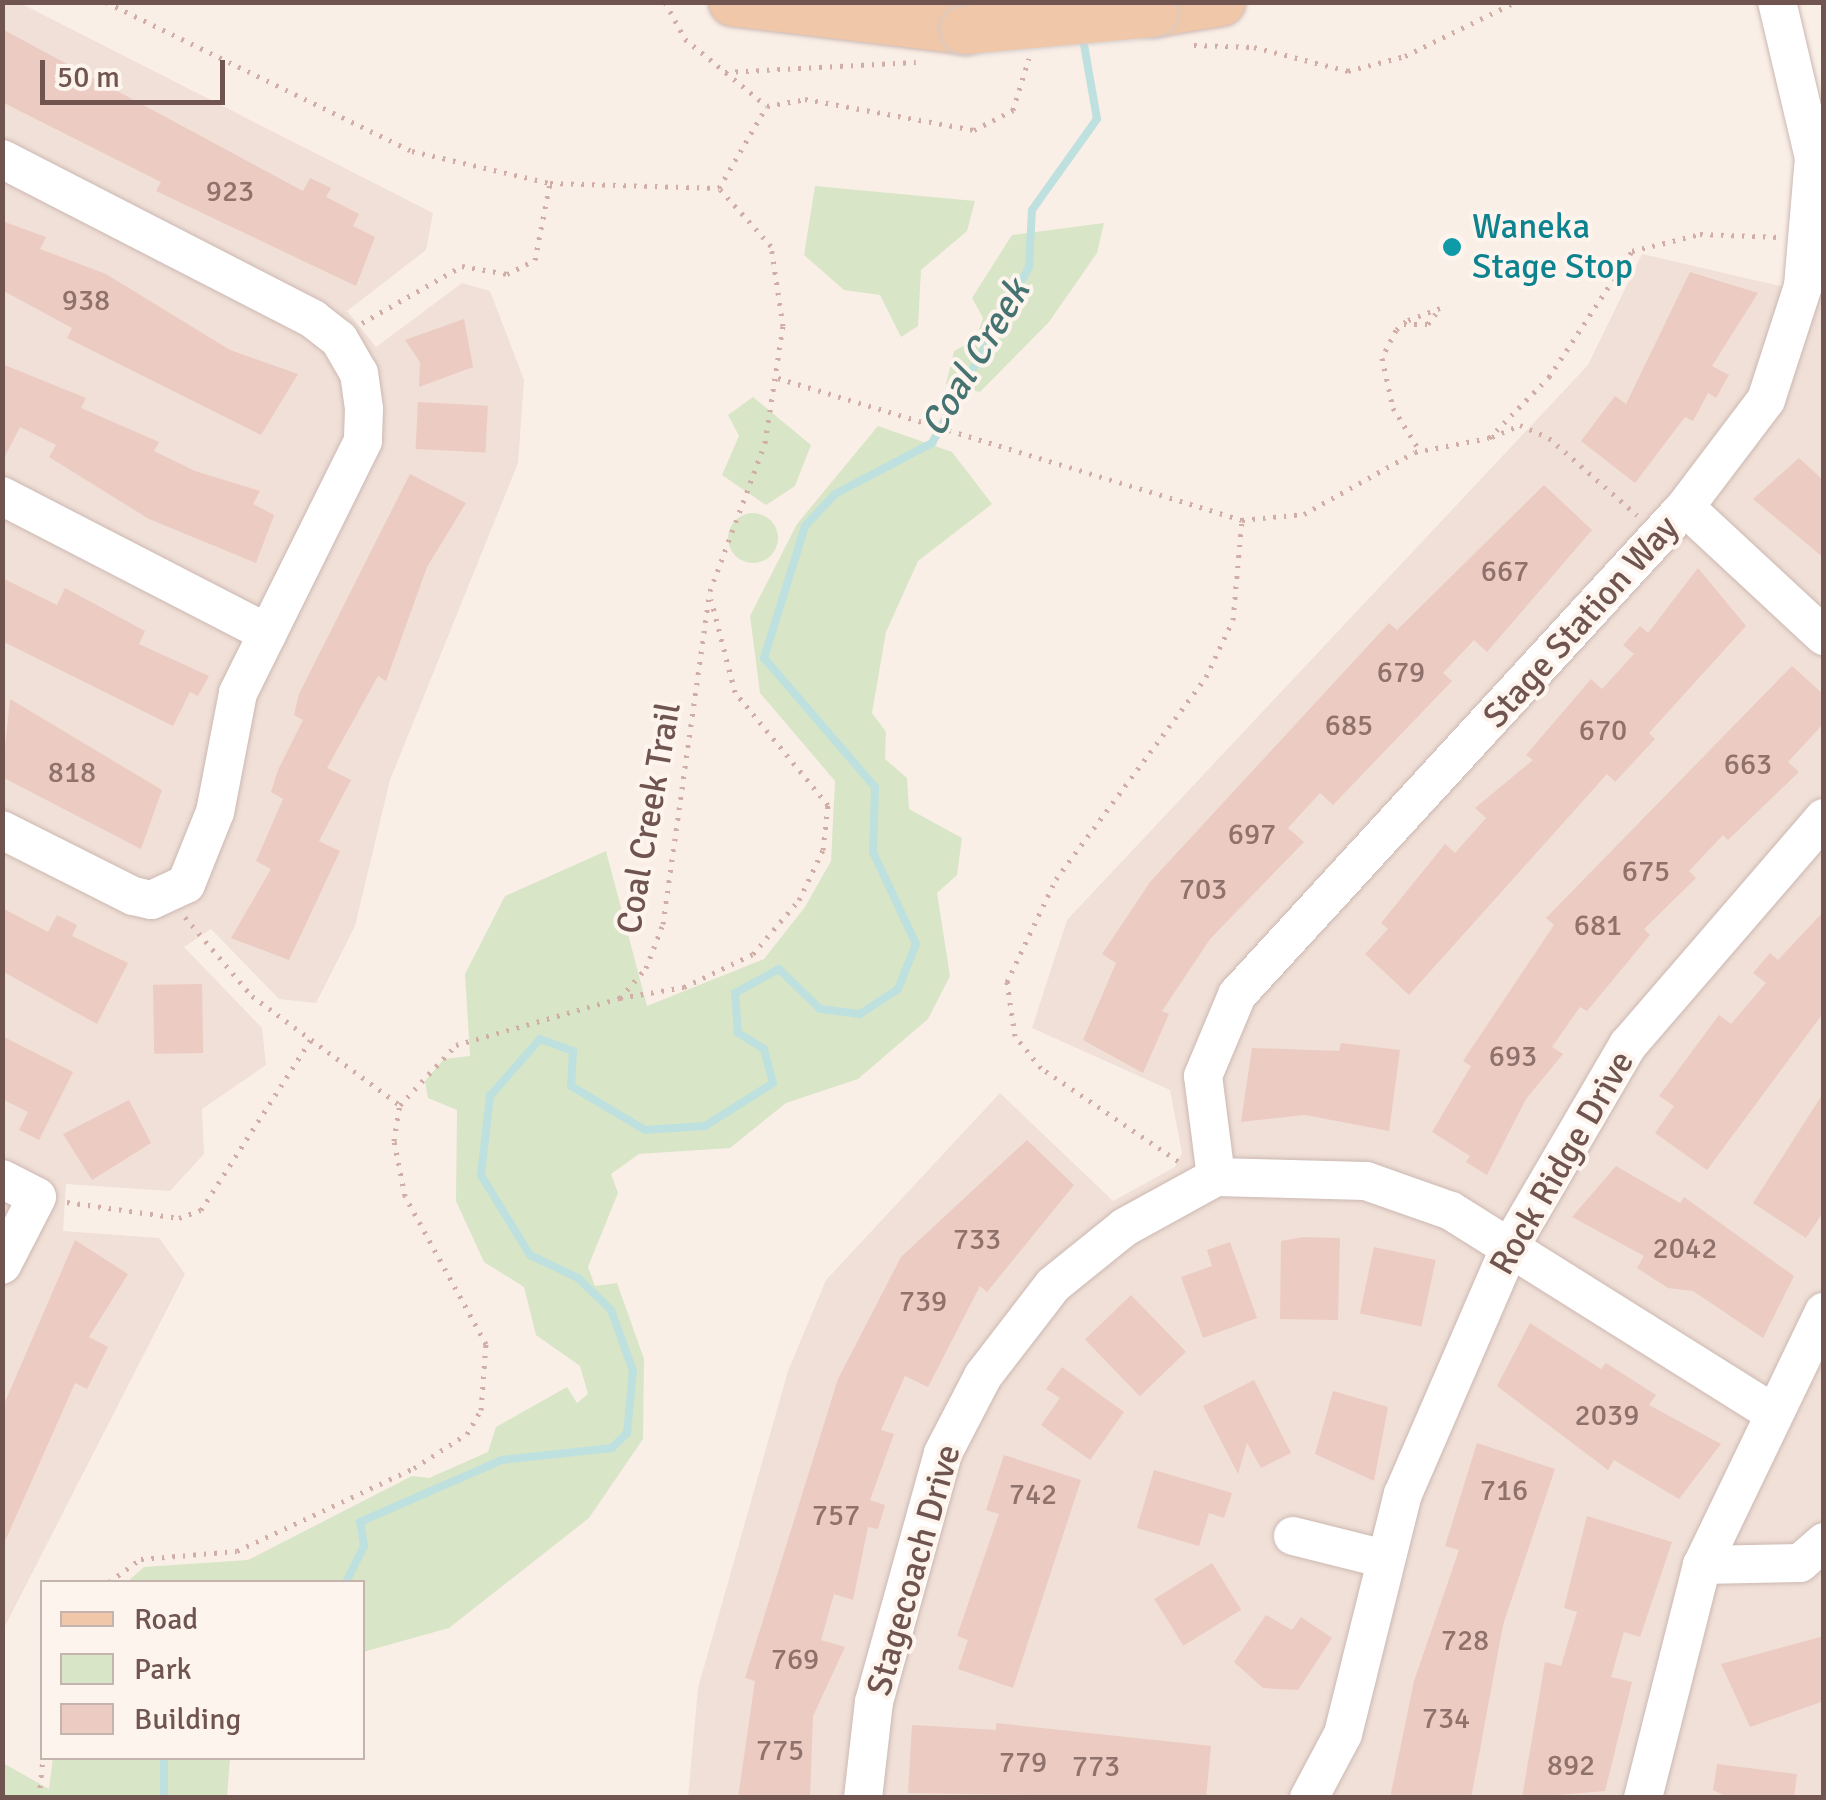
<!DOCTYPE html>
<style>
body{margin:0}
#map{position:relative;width:1826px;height:1800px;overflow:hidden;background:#faefe7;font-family:Signika,sans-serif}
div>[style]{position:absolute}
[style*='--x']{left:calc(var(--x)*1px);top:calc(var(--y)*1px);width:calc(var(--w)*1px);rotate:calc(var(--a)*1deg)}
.residential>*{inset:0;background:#f0e0d7}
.green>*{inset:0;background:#d9e5c7}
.round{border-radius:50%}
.stream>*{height:8px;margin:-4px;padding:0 4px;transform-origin:4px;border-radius:4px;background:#bee1df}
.building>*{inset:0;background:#eccbc2;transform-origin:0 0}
.path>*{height:5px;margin-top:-2.5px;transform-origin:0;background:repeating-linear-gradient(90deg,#d0aea6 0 2.5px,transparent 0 10.5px)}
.roads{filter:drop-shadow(0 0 2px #ccb8b2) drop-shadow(0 0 2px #ccb8b2)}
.minor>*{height:38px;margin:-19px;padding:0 19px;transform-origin:19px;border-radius:19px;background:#fff}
.major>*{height:48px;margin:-24px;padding:0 24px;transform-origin:24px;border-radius:24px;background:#f0c7a8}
.bridges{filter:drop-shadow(0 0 2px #d4ccca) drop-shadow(0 0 2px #d4ccca)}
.major-bridge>*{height:48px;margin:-24px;padding:0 24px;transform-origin:24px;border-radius:24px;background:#f0c7a8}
.dots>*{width:28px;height:28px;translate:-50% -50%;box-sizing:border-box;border:5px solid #fdf4ed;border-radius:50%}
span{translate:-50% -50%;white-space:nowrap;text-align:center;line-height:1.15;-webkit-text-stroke:8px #fdf4ed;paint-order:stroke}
.number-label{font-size:30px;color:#8f726c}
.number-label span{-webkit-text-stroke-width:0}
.culture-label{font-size:35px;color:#0d838f}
.left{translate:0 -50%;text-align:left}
.street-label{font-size:35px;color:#70544f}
.water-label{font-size:38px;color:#457372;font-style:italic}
.frame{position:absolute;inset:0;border:5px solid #70544f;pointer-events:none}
.legend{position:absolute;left:40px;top:1580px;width:325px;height:180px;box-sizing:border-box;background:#fdf4ed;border:2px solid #c5b4ae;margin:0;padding:12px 18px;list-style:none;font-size:30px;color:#70544f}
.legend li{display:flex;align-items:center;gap:20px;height:50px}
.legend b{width:50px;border:2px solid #c5b4ae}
.scale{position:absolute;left:40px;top:60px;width:185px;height:45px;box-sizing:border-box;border:5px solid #70544f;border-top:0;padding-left:12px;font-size:30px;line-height:35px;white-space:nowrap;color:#70544f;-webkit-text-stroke:8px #fdf4ed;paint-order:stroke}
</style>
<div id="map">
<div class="residential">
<i style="clip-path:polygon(18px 2px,433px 213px,426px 250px,347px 311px,376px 347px,462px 283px,490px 291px,524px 380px,518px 463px,390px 780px,355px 926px,316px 1003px,279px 999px,211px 929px,184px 947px,262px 1028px,266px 1065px,202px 1109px,204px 1154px,170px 1191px,66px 1184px,63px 1231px,159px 1238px,185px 1274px,3px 1630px,2px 5px)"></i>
<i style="clip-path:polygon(1823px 235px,1823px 1797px,688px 1798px,698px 1688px,788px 1371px,826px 1280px,1000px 1093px,1113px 1201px,1175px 1167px,1182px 1153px,1170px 1090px,1032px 1028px,1067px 920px,1588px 365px,1642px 254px,1815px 294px)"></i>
</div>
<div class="green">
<i style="clip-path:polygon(815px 186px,975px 201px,967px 231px,921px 270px,918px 326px,901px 337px,880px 295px,844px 290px,804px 255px)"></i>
<i style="clip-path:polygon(1104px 223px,1097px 253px,1049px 322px,980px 392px,946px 384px,954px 351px,976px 339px,983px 318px,972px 298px,1012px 235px)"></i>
<i style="clip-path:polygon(753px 397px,811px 445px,795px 486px,766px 505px,722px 475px,739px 436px,728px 415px)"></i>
<i style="clip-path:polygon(878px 426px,952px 452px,992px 504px,918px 561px,886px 632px,872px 713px,886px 732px,885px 759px,907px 778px,909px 809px,962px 838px,957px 875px,937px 893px,950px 976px,928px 1019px,858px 1079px,786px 1103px,730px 1148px,639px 1154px,611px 1174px,618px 1193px,588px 1267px,595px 1286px,617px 1283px,644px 1359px,643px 1439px,589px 1518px,449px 1628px,363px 1652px,362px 1582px,127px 1582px,144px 1567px,248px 1560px,412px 1476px,429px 1478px,488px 1452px,496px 1427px,567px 1387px,577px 1403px,588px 1394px,580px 1366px,536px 1335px,524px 1287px,484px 1262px,456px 1201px,457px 1110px,428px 1098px,425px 1081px,444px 1059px,470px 1056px,465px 974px,505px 896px,606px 851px,647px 1006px,764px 959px,805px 907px,831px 861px,835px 781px,760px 693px,750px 616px,797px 524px)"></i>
<i class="round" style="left:728px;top:513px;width:50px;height:50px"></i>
<i style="clip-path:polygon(53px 1758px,230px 1758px,227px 1797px,3px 1797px,3px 1763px,49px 1789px)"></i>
</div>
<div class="stream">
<i style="--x:346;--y:1582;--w:40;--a:-63.4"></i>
<i style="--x:364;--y:1546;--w:24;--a:-99"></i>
<i style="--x:360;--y:1522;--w:155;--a:-23.6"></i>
<i style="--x:502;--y:1460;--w:111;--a:-6.2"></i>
<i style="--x:612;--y:1448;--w:21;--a:-45"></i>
<i style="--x:627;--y:1433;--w:62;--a:-84.5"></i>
<i style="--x:633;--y:1371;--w:65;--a:-109.8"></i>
<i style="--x:611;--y:1310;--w:46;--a:-135.9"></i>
<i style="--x:578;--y:1278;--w:53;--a:-154.4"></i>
<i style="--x:530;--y:1255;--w:94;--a:-121.5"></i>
<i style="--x:481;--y:1175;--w:80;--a:-83.5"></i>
<i style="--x:490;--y:1096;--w:76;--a:-48.7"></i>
<i style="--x:540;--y:1039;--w:35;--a:20"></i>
<i style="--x:573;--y:1051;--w:35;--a:93"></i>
<i style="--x:571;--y:1086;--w:86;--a:30.7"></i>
<i style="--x:645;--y:1130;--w:60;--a:-3.8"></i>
<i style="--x:705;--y:1126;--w:80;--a:-32.3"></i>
<i style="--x:773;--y:1083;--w:35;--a:-105"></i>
<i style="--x:764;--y:1049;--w:31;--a:-148"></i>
<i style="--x:738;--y:1033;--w:40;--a:-94.3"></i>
<i style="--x:735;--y:993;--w:50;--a:-28.6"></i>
<i style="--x:779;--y:969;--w:57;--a:44.3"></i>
<i style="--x:820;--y:1009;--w:40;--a:7.1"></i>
<i style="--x:860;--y:1014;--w:45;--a:-33.3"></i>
<i style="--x:898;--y:989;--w:48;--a:-68.2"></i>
<i style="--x:916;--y:944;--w:102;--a:-115.1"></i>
<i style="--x:873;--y:852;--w:65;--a:-88.2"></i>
<i style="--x:875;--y:787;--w:170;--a:-130.7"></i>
<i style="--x:764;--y:658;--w:138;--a:-72.7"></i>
<i style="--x:805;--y:526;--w:44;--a:-46.8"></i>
<i style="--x:835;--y:494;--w:110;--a:-27.7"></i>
<i style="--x:932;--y:443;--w:201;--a:-61.1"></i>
<i style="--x:1029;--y:267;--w:57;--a:-87"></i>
<i style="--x:1032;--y:210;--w:112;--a:-54.5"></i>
<i style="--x:1097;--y:119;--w:87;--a:-99.9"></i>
<i style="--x:164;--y:1798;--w:40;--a:-90"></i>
</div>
<div class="building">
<i style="clip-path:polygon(2px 29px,303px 191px,310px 178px,331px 188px,326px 197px,359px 214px,353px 226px,375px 237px,356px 286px,156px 191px,161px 182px,2px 102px)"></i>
<i style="clip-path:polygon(2px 221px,46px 237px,40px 249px,106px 274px,230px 350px,298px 374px,261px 435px,67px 338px,72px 328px,2px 290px)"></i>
<i style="clip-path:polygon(1690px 272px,1758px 293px,1712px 366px,1729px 375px,1716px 398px,1708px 393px,1693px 421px,1685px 417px,1635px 483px,1581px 441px,1615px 396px,1626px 404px)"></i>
<i style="clip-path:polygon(464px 319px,473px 367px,419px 387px,420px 362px,405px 340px)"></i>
<i style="clip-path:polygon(2px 364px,86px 398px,81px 408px,159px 442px,154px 451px,195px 471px,260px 491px,253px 504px,274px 515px,256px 563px,149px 519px,49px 457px,56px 445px,20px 427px,2px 462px)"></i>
<i style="left:418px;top:402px;width:70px;height:47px;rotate:3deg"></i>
<i style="clip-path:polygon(1799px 458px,1824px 481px,1824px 558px,1753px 499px)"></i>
<i style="clip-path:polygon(410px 474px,466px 503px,427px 567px,386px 681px,378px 676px,327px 768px,351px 780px,319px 841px,340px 851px,289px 960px,231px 938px,271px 869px,256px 861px,283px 799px,271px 792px,278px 770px,303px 720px,294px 715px,299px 694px)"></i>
<i style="clip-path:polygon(1544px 485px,1592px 530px,1487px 652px,1474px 640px,1443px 673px,1452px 681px,1333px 805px,1320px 793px,1288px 828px,1304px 842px,1210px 939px,1162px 1011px,1169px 1014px,1143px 1073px,1083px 1040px,1116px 963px,1102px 954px,1150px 882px,1389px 623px,1397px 630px)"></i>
<i style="clip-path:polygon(1698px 568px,1746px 626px,1649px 733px,1655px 739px,1615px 782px,1607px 774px,1409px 995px,1365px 954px,1388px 929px,1381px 923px,1445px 844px,1455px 853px,1486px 818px,1475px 808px,1533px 760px,1526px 755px,1591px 679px,1602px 689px,1634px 654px,1623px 645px,1640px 626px,1648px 633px)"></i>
<i style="clip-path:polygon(2px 578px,57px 605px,65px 588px,145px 631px,139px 644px,209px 676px,198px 696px,190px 692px,173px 726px,2px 641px)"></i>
<i style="clip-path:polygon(1792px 666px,1824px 695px,1824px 723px,1788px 762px,1799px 772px,1728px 840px,1723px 835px,1689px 871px,1696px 878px,1644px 929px,1650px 935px,1587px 1011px,1580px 1007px,1552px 1047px,1563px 1054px,1526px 1099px,1487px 1175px,1466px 1162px,1470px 1156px,1432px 1132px,1471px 1066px,1463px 1061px,1554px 925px,1546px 918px)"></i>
<i style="clip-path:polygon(10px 699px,162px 790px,141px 849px,2px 777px)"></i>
<i style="clip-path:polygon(2px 908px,48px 932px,57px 915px,77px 925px,72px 936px,128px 963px,97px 1024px,2px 971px)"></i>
<i style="clip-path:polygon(1824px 911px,1824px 1012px,1707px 1170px,1655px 1133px,1674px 1106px,1659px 1096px,1719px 1015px,1731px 1024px,1766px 983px,1753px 973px,1770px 953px,1778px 960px)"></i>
<i style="left:202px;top:984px;width:69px;height:49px;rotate:89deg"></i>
<i style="clip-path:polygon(2px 1036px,73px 1072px,39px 1140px,19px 1130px,28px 1112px,2px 1099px)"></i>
<i style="clip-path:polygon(1341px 1043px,1400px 1050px,1389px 1131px,1305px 1115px,1241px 1122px,1252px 1048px,1339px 1051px)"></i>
<i style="clip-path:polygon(1824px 1092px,1824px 1211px,1806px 1238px,1753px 1203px)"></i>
<i style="clip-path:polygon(129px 1100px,151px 1143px,92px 1180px,63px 1134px)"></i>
<i style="clip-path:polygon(1027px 1140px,1074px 1185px,987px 1292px,980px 1286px,928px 1387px,905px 1376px,881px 1430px,894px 1434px,870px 1500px,885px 1505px,878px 1529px,868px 1527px,853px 1600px,834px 1594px,821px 1640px,845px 1647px,813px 1716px,810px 1798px,738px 1798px,755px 1681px,745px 1678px,838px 1379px,901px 1257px)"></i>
<i style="clip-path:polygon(1616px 1166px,1680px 1203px,1684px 1197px,1794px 1276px,1763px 1338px,1693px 1291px,1668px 1288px,1637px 1268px,1644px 1256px,1572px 1217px)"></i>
<i style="clip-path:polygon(1303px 1237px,1340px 1238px,1338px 1320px,1280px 1319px,1281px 1241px)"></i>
<i style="clip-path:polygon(75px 1240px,128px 1274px,89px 1337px,108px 1347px,87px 1389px,75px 1383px,2px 1548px,2px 1409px)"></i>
<i style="clip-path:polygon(1230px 1242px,1257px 1318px,1203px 1338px,1181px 1277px,1212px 1266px,1207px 1250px)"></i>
<i style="left:1374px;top:1247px;width:63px;height:68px;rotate:12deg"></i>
<i style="left:1131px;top:1295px;width:79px;height:64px;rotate:46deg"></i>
<i style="clip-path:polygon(1530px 1323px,1601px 1369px,1606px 1363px,1656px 1395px,1649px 1405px,1721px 1444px,1679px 1499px,1614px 1460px,1608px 1470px,1497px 1386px)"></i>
<i style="clip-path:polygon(1062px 1367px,1124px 1412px,1090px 1460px,1041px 1425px,1060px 1398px,1046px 1389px)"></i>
<i style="clip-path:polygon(1254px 1380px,1291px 1453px,1261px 1468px,1247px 1443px,1238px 1474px,1203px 1406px)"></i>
<i style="clip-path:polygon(1333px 1391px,1388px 1407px,1374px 1481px,1315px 1454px)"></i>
<i style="clip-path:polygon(1477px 1443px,1555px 1469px,1503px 1625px,1471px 1798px,1390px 1798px,1414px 1681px,1459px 1550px,1445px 1546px)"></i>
<i style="clip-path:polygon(1004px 1455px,1081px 1480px,1013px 1688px,958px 1669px,968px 1640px,957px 1636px,999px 1514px,986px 1510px)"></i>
<i style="clip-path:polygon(1154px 1470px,1232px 1493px,1224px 1518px,1209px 1513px,1199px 1546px,1137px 1528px)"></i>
<i style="clip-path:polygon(1587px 1516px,1672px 1542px,1640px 1637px,1624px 1632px,1611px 1677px,1632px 1682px,1605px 1791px,1522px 1798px,1545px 1662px,1561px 1666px,1577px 1612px,1564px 1608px)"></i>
<i style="left:1212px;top:1563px;width:55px;height:68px;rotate:58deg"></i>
<i style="clip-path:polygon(1266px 1615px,1292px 1630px,1301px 1617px,1332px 1638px,1298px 1690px,1263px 1688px,1234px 1662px)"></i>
<i style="clip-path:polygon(1824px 1636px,1824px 1701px,1750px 1727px,1721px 1664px)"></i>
<i style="clip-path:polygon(996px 1723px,1211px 1746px,1206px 1798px,908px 1793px,912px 1725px,996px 1730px)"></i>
<i style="clip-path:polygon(1717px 1764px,1797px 1774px,1794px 1798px,1729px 1798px,1713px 1790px)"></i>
</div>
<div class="path">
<i style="--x:106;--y:2;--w:340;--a:26"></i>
<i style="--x:412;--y:151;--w:142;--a:13.1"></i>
<i style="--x:550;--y:183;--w:169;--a:1.7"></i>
<i style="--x:665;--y:2;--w:42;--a:61.6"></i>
<i style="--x:685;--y:39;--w:106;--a:39.3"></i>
<i style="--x:1194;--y:45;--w:60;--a:1.9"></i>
<i style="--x:1254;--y:47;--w:97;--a:14.3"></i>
<i style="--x:1348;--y:71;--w:59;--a:-14.7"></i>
<i style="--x:1405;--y:56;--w:123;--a:-26.1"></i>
<i style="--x:725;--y:72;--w:191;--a:-3"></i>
<i style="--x:719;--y:188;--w:95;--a:-59.7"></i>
<i style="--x:767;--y:106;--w:39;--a:-10"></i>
<i style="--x:805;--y:99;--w:172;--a:10.4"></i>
<i style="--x:974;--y:130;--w:44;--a:-27.1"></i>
<i style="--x:1013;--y:110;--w:54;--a:-72.9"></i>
<i style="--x:362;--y:323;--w:115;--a:-29.7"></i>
<i style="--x:462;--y:266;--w:46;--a:10.1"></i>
<i style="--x:507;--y:274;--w:31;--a:-27"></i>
<i style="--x:535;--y:260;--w:78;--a:-79"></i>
<i style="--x:1404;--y:324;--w:24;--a:0"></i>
<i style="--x:1428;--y:324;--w:20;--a:-53"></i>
<i style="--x:1440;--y:308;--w:36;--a:159"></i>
<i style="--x:1406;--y:321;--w:13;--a:138"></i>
<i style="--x:1396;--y:330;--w:31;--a:117"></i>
<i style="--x:1382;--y:358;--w:51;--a:77.6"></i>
<i style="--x:1393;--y:408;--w:51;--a:57.9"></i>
<i style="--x:778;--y:378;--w:485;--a:17"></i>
<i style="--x:1242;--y:520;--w:62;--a:-5.5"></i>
<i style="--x:1304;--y:514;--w:127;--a:-29.2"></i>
<i style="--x:1415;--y:452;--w:75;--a:-10.7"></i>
<i style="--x:1489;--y:438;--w:86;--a:-45.5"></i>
<i style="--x:1549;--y:377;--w:151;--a:-56.6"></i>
<i style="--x:1632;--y:251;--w:70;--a:-14"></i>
<i style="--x:1700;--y:234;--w:80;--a:2.1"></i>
<i style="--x:1492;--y:437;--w:30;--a:-23"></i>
<i style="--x:1520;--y:425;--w:32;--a:24"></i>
<i style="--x:1549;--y:438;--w:117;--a:41.2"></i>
<i style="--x:185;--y:917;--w:104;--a:49.7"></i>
<i style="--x:252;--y:996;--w:184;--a:36.4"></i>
<i style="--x:620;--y:998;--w:65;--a:-9.8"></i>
<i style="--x:684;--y:987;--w:76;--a:-25.6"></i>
<i style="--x:753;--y:954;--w:71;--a:-49.6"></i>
<i style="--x:799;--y:900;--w:55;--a:-64.4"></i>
<i style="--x:823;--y:850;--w:45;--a:-83.7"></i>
<i style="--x:828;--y:805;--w:146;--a:-129.5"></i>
<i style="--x:735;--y:692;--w:96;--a:-104.5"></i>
<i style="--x:1178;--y:1161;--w:166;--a:-145.8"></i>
<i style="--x:1041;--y:1068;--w:41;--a:-129.1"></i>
<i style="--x:1015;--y:1036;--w:55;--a:-98.4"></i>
<i style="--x:1007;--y:982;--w:114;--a:-64.6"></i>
<i style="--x:1056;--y:879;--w:252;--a:-53.4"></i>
<i style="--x:1206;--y:677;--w:63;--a:-64.7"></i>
<i style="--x:1233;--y:620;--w:100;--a:-84.9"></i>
<i style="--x:67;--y:1202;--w:113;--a:8.1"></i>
<i style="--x:179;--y:1218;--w:23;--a:-20"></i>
<i style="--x:201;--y:1210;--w:205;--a:-57.2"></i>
<i style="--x:109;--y:1582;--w:39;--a:-36"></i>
<i style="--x:141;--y:1559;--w:96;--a:-4.8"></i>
<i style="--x:237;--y:1551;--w:195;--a:-25.1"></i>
<i style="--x:414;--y:1468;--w:63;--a:-32.7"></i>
<i style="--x:467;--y:1434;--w:28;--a:-60"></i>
<i style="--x:481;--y:1410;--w:66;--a:-85.7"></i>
<i style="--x:486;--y:1344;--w:169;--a:-118.7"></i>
<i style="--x:405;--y:1196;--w:56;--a:-101.3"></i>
<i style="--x:394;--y:1141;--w:36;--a:-81"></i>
<i style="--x:400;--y:1105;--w:82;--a:-47"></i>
<i style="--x:456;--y:1045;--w:171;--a:-16"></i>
<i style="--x:620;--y:998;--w:40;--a:-49"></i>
<i style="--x:646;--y:968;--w:47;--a:-68.9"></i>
<i style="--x:663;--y:924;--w:336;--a:-82"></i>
<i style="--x:710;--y:591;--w:158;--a:-69.6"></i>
<i style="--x:765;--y:443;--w:118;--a:-81.3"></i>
<i style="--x:783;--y:326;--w:81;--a:-98.5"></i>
<i style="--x:771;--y:246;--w:78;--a:-131.9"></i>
<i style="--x:39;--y:1798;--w:40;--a:-84.3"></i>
</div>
<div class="roads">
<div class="minor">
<i style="--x:2;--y:159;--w:350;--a:27.2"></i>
<i style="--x:313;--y:319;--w:33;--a:38"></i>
<i style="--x:339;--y:339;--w:39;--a:60"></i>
<i style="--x:359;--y:373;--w:36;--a:82"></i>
<i style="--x:364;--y:409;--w:32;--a:92"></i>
<i style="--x:363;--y:441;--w:281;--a:116.4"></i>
<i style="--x:238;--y:693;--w:121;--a:100.9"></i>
<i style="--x:215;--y:812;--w:78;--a:111.9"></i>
<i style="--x:186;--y:884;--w:38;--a:155"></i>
<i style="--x:151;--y:900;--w:18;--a:-167"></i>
<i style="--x:133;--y:896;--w:147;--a:-153.3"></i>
<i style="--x:2;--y:496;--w:299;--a:27.3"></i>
<i style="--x:1685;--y:507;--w:190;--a:42.9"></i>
<i style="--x:1216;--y:1177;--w:102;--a:-97.3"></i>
<i style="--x:1203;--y:1076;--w:88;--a:-67.2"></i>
<i style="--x:1237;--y:995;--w:662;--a:-47.45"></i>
<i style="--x:1685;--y:507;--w:134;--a:-52.9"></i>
<i style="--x:1766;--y:400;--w:120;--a:-72"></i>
<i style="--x:1803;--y:286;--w:128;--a:-85.1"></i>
<i style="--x:1814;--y:158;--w:160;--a:-103.3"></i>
<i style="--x:2;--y:1179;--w:39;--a:27"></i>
<i style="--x:37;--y:1197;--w:76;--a:117.2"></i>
<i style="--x:1293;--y:1536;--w:95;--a:14"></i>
<i style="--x:1702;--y:1565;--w:98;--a:-1.2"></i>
<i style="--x:1800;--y:1563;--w:32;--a:-41"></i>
<i style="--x:863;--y:1798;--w:97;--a:-83.5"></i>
<i style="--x:874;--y:1702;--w:258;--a:-74.5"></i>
<i style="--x:943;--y:1453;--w:87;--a:-62.5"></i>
<i style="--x:983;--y:1376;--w:115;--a:-52.4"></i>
<i style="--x:1053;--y:1285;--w:92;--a:-38.9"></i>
<i style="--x:1125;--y:1227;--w:104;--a:-28.8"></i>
<i style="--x:1216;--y:1177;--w:150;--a:1.5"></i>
<i style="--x:1366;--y:1181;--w:90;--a:19.4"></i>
<i style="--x:1451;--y:1211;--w:377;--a:32.1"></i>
<i style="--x:1309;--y:1798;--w:72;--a:-62"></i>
<i style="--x:1343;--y:1734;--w:247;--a:-76"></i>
<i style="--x:1403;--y:1494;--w:271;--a:-66.6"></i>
<i style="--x:1511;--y:1245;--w:232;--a:-59.7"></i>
<i style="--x:1628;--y:1045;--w:300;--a:-49.2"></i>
<i style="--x:1643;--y:1798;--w:240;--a:-75.8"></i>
<i style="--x:1702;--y:1565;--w:281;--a:-64.3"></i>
</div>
<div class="major">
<i style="--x:733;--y:2;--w:234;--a:6.9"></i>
<i style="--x:1153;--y:13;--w:69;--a:-9.2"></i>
</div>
</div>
<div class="bridges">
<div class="major-bridge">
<i style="--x:965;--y:30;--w:189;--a:-5.2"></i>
</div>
</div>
<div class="dots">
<i style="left:1452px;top:247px;background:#0f9aa8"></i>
</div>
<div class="number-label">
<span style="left:230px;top:192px">923</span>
<span style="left:86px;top:301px">938</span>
<span style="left:1505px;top:572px">667</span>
<span style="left:1401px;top:673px">679</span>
<span style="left:1349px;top:726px">685</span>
<span style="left:1603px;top:731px">670</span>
<span style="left:1748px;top:765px">663</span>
<span style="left:72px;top:773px">818</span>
<span style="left:1252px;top:835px">697</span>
<span style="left:1646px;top:872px">675</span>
<span style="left:1203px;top:890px">703</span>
<span style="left:1598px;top:926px">681</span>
<span style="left:1513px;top:1057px">693</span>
<span style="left:977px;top:1240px">733</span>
<span style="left:1685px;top:1249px">2042</span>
<span style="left:923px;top:1302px">739</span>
<span style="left:1607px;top:1416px">2039</span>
<span style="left:1504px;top:1491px">716</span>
<span style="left:1033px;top:1495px">742</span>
<span style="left:836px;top:1516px">757</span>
<span style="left:1465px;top:1641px">728</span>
<span style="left:795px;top:1660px">769</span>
<span style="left:1446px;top:1719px">734</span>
<span style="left:780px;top:1751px">775</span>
<span style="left:1023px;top:1763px">779</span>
<span style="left:1571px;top:1766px">892</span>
<span style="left:1096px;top:1767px">773</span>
</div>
<div class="culture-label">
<span class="left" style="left:1472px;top:247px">Waneka<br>Stage Stop</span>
</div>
<div class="street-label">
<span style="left:1581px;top:622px;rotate:-48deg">Stage Station Way</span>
<span style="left:649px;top:818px;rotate:-80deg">Coal Creek Trail</span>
<span style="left:1562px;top:1163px;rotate:-60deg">Rock Ridge Drive</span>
<span style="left:914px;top:1570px;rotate:-74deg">Stagecoach Drive</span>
</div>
<div class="water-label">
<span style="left:975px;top:358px;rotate:-59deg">Coal Creek</span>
</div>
<div class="frame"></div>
<ul class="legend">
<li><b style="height:12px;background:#f0c7a8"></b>Road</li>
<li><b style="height:28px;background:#d9e5c7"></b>Park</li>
<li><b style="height:28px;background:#eccbc2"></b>Building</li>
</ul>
<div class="scale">50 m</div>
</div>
